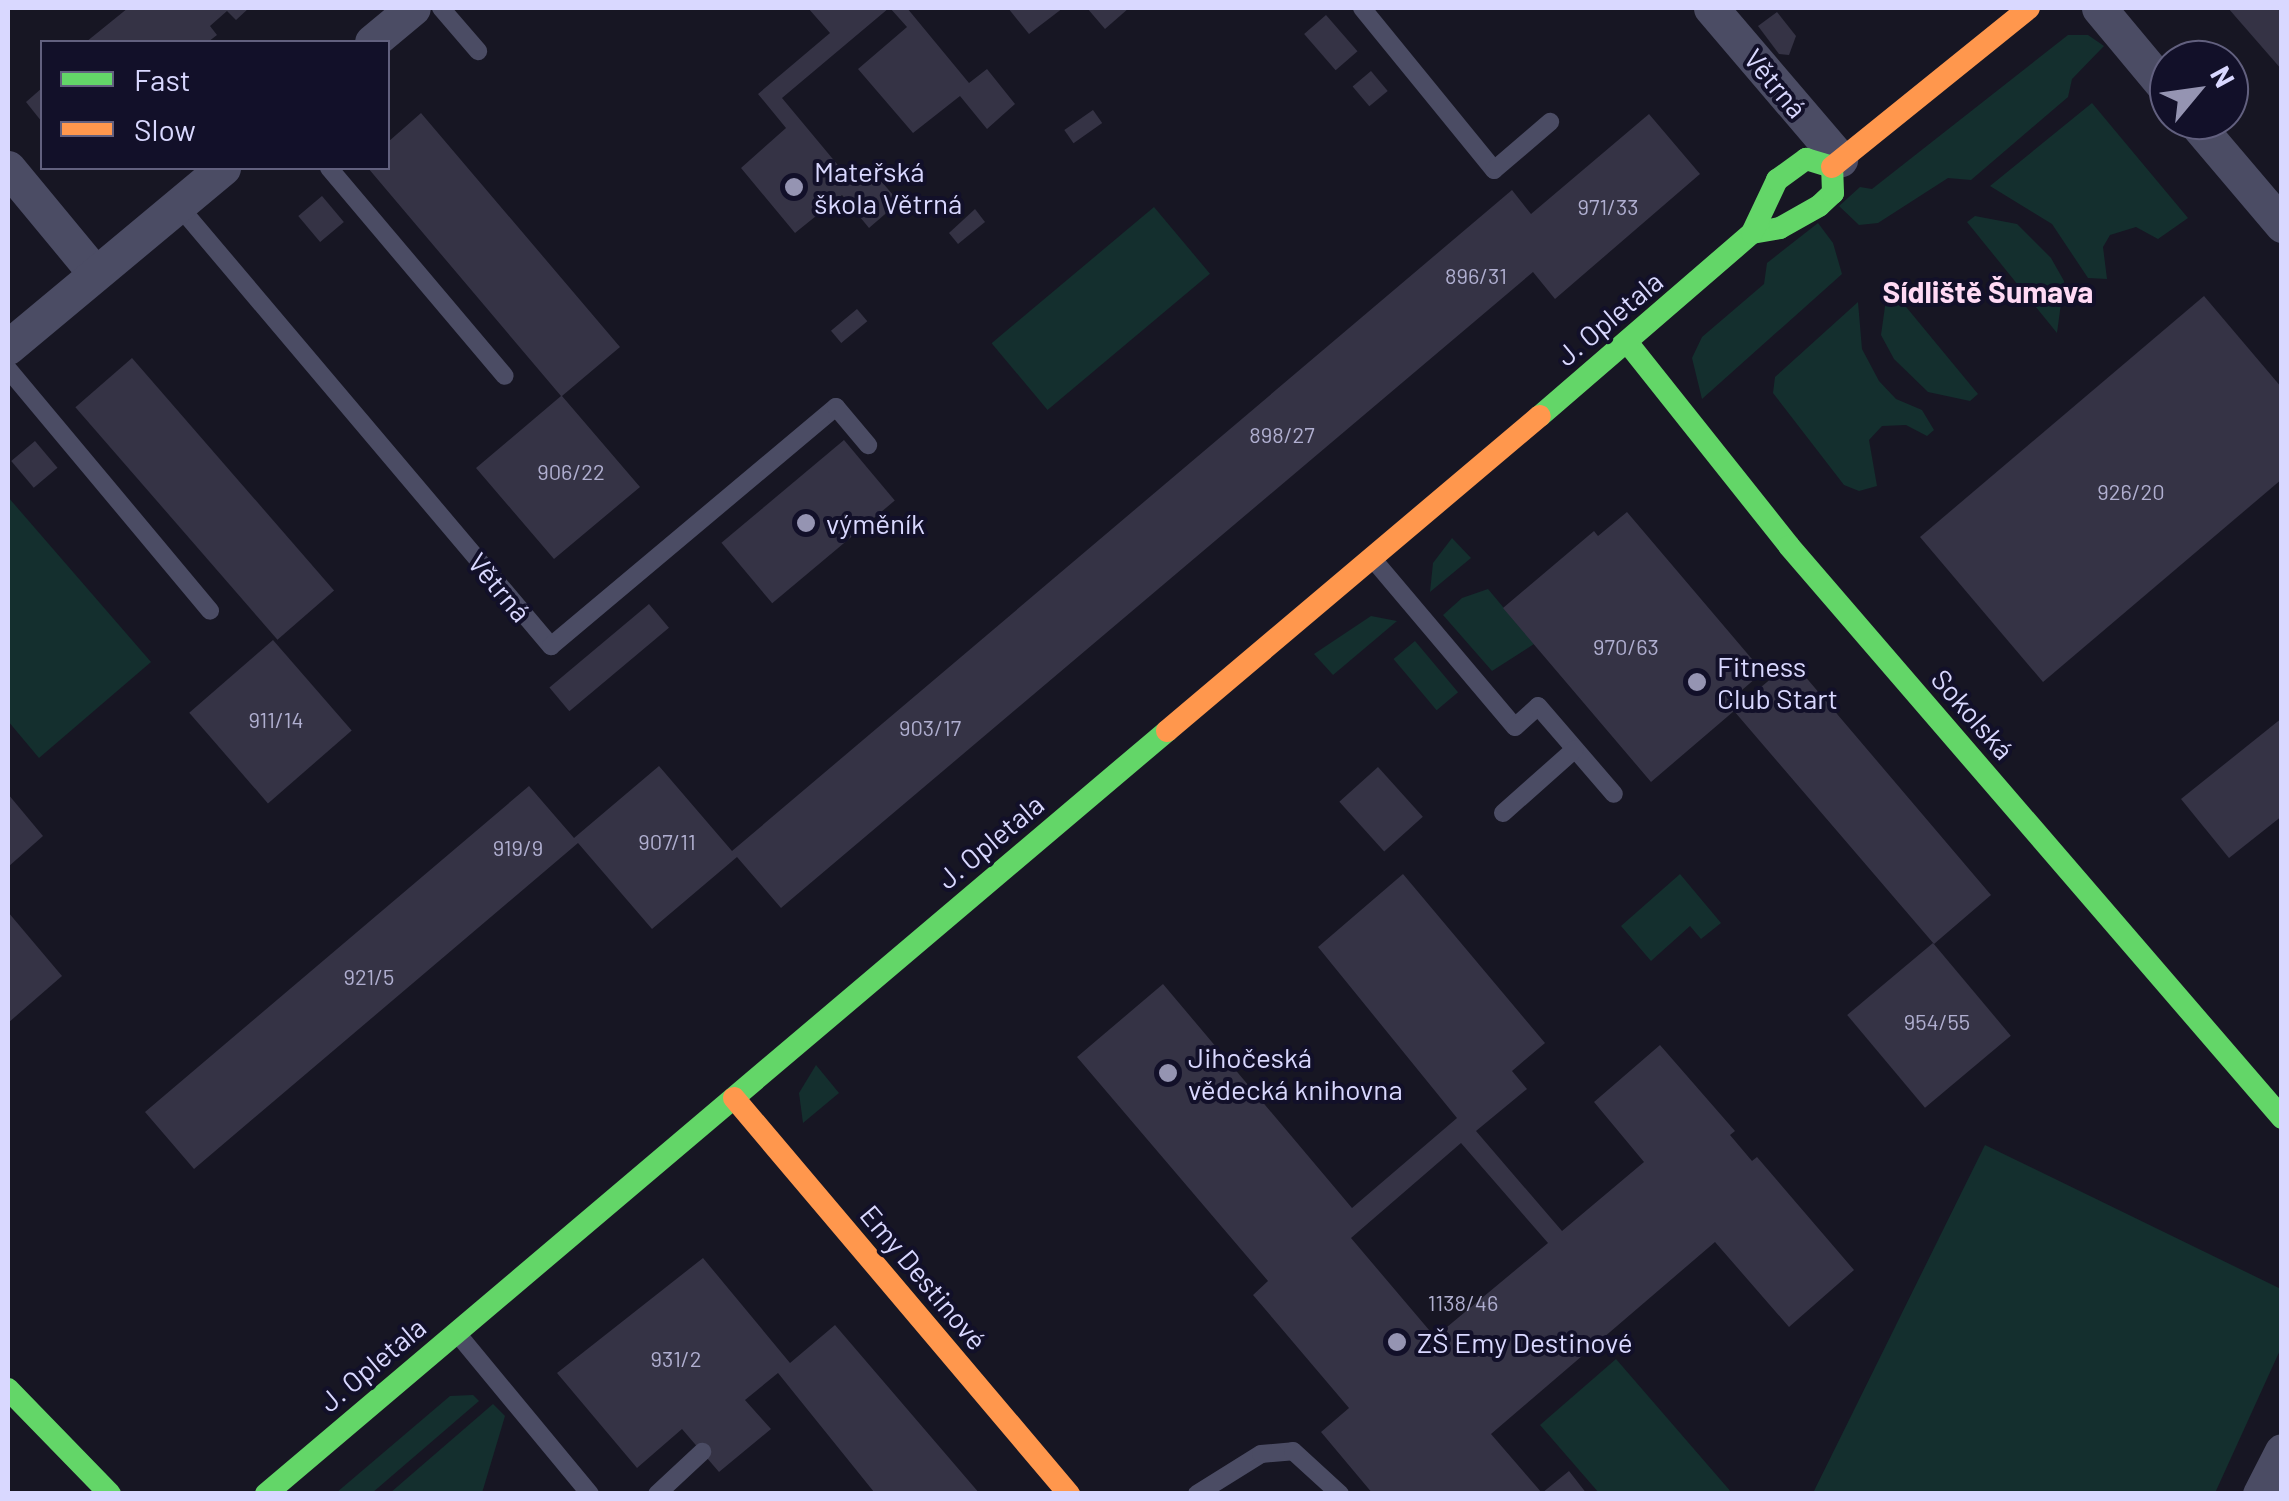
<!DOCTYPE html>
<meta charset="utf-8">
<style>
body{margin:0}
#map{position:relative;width:2289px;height:1501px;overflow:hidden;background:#171623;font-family:Barlow,sans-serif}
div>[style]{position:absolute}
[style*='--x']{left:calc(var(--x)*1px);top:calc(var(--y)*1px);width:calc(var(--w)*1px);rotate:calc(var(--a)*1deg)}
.green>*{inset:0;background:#142f2e;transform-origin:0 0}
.building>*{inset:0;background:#353345;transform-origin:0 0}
.lane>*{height:18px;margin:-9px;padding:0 9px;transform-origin:9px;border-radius:9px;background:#4b4c64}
.street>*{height:35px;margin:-17.5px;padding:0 17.5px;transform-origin:17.5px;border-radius:17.5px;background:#4b4c64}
.fast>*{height:22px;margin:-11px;padding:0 11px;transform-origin:11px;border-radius:11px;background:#63d668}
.slow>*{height:22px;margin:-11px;padding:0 11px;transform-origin:11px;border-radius:11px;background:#ff974d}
.dots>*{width:28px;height:28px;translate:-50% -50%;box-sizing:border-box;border:5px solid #121029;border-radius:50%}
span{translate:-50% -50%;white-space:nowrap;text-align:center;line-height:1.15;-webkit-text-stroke:8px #121029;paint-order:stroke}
.number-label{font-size:22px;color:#b0afd0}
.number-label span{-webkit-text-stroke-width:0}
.street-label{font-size:28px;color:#d9d8ff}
.poi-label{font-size:28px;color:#d9d8ff}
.left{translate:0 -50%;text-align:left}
.neighbourhood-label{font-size:30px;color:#ffdaf4;font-weight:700}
.frame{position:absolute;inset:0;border:10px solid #d9d8ff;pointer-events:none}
.legend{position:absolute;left:40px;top:40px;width:350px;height:130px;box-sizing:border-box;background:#121029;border:2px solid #62607f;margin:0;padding:12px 18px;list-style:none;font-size:30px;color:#d9d8ff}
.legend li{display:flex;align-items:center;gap:20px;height:50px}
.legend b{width:50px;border:2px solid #62607f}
.north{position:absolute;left:2149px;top:40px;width:100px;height:100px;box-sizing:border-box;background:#121029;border:2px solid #62607f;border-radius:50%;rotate:61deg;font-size:28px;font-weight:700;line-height:40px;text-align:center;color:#d9d8ff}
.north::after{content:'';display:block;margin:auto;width:35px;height:45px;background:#9594b2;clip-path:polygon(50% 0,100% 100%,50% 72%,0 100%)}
</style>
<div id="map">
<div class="green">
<i style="clip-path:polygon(2068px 35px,2088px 35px,2104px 46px,2072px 79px,2068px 97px,1971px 180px,1948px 178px,1878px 223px,1859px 225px,1839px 206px,1860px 187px,1872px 189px)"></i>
<i style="clip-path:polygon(2092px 103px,2188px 218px,2158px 239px,2136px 227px,2110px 235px,2103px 247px,2107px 279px,2088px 278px,2052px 224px,1990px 186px)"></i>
<i style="left:1154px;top:207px;width:87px;height:212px;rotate:50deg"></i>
<i style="clip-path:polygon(1975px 216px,2017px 224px,2051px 258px,2064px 281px,2057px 333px,1967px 222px)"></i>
<i style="clip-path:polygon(1818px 223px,1833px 243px,1842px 274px,1702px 399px,1692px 358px,1702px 337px,1764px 284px,1767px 263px)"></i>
<i style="clip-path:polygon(1888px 285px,1978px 394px,1970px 401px,1928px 392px,1894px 359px,1881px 335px)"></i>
<i style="clip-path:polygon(1858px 302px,1862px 349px,1879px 381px,1896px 399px,1922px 410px,1934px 430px,1927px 436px,1906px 425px,1882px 426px,1869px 440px,1877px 486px,1859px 491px,1844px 485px,1773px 393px,1775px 377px)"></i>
<i style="clip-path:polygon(8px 497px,151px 662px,39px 758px,8px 721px)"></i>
<i style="clip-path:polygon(1452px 538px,1471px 558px,1430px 592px,1433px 563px)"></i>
<i style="clip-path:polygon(1488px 589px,1534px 644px,1492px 671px,1443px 615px,1462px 598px)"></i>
<i style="clip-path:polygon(1371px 616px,1397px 621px,1333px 675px,1314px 654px)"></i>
<i style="left:1415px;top:641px;width:67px;height:28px;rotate:50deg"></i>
<i style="clip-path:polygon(1680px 874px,1721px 923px,1701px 939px,1690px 926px,1651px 961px,1621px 926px)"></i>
<i style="clip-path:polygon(816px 1065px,839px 1093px,803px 1123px,799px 1093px)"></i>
<i style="clip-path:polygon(1985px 1145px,2281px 1289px,2281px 1348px,2215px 1493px,1813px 1493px)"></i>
<i style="clip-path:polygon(1616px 1359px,1732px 1493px,1599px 1493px,1540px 1425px)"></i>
<i style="clip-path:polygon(473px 1395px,479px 1401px,372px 1493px,336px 1493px,450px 1396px)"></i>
<i style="clip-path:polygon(493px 1404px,505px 1416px,482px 1493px,390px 1493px)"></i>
</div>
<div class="building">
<i style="clip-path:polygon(128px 8px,249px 8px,236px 20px,227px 11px,210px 26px,217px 35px,208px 42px,86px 42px)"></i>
<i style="clip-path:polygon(808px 8px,889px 8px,782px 98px,852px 182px,870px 168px,899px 202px,869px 228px,842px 195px,795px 233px,741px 168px,786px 128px,758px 94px,830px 33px)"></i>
<i style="clip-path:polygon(890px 8px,907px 8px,969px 83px,987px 69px,1015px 104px,987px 129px,960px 96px,913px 133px,858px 69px,907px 27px)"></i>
<i style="clip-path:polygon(1008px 8px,1063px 8px,1029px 34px)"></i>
<i style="clip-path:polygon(1087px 8px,1129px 8px,1105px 29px)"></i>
<i style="clip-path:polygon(2228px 8px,2282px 8px,2282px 70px)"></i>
<i style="clip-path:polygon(1777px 12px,1796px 36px,1789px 55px,1779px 54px,1758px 26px)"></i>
<i style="left:1326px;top:15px;width:48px;height:29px;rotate:49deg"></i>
<i style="left:1371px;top:71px;width:26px;height:24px;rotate:50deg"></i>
<i style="clip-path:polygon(42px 88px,42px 122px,26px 102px)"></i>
<i style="left:1093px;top:110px;width:16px;height:35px;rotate:55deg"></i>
<i style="clip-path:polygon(421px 113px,620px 347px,562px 396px,640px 487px,554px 559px,476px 468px,561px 396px,368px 168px,388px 168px,388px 142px)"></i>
<i style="clip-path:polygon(1649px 114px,1700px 174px,1555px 299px,1533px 272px,781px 908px,737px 857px,652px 929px,578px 843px,194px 1169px,145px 1112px,529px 786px,574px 838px,659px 766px,732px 851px,1512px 190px,1531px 214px)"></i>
<i style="left:322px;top:196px;width:34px;height:31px;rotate:50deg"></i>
<i style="clip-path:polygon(975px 209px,985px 222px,958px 244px,949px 233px)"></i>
<i style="clip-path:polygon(2204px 296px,2282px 388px,2282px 479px,2043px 682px,1920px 537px)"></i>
<i style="left:857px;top:309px;width:16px;height:34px;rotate:50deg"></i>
<i style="left:132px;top:358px;width:308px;height:75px;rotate:49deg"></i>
<i style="left:844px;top:440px;width:79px;height:160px;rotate:50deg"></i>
<i style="left:35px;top:441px;width:35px;height:31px;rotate:50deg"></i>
<i style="clip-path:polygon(1627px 512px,1763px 672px,1735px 696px,1741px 704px,1792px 661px,1991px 895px,1934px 944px,1734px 711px,1651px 782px,1503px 608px,1594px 531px,1598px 536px)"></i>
<i style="left:649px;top:604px;width:31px;height:130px;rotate:50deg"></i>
<i style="left:273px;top:640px;width:120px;height:111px;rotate:49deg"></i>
<i style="clip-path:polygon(2282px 718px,2282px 816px,2229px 858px,2181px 799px)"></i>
<i style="left:1378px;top:767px;width:67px;height:52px;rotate:48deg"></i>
<i style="clip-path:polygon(8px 794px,43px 836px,8px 867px)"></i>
<i style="clip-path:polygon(evenodd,1403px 874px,1545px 1043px,1512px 1071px,1527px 1089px,1476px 1131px,1562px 1231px,1644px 1162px,1594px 1102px,1660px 1045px,1735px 1131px,1730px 1135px,1752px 1161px,1757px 1157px,1854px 1270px,1789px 1327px,1715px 1242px,1491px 1434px,1542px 1493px,1569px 1471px,1587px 1494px,1373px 1494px,1321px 1432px,1349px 1408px,1253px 1295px,1268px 1281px,1077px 1057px,1163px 984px,1352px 1208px,1457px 1118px,1318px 947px,1403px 874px,1461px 1143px,1548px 1243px,1435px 1337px,1351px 1238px,1461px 1143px)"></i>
<i style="clip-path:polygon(8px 912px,62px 976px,8px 1023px)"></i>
<i style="left:1933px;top:943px;width:121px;height:112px;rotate:50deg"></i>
<i style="clip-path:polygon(703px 1258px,790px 1363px,835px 1325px,980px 1494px,874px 1492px,778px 1373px,745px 1400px,771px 1429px,719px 1472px,682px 1429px,637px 1468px,557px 1373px)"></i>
</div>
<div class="lane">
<i style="--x:441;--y:8;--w:57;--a:49.3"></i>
<i style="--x:1362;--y:8;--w:209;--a:50.8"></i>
<i style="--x:1494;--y:170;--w:74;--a:-40.6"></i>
<i style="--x:329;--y:168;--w:272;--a:49.8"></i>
<i style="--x:178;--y:205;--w:578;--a:49.78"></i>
<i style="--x:551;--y:646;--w:372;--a:-40"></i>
<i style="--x:836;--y:407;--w:50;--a:49.9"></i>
<i style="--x:8;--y:369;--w:315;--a:50.1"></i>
<i style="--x:1372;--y:558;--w:221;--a:49.8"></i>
<i style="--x:1515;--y:727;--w:31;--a:-42"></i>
<i style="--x:1538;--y:706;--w:116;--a:49.2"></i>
<i style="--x:1503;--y:813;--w:96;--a:-41.6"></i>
<i style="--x:456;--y:1332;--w:210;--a:50.4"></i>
<i style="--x:657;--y:1494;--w:62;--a:-43"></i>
<i style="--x:1197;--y:1494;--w:75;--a:-32"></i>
<i style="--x:1261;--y:1454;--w:32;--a:-5"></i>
<i style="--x:1293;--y:1451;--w:64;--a:42.5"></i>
</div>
<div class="street">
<i style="--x:1711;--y:8;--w:199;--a:49.5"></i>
<i style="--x:2099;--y:8;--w:109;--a:50.2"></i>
<i style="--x:372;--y:42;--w:53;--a:-39.7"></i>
<i style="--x:2193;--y:120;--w:138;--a:49.7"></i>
<i style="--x:8;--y:168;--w:135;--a:50.4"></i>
<i style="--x:8;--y:347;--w:280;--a:-39.8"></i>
<i style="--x:2260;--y:1494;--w:48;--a:-62.9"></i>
</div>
<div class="fast">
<i style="--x:1752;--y:233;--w:28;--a:-10"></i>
<i style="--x:1780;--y:228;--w:45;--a:-29.4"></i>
<i style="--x:1819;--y:206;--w:19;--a:-43"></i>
<i style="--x:1833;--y:193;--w:26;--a:-92"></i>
<i style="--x:1627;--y:342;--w:260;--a:51.5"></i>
<i style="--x:1789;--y:546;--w:755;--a:49.24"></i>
<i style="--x:1540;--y:416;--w:280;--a:-40.8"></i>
<i style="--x:1752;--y:233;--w:59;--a:-64.7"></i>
<i style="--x:1777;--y:180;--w:36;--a:-36"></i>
<i style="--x:1806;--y:159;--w:27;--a:17"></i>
<i style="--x:8;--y:1389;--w:146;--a:45.8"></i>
<i style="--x:266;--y:1494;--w:1181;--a:-40.26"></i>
</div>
<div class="slow">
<i style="--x:1832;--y:167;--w:253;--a:-38.9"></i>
<i style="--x:1167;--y:731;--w:488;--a:-40.2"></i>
<i style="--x:734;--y:1098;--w:519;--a:49.77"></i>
</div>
<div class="dots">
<i style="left:794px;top:187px;background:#9594b2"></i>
<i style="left:806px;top:523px;background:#9594b2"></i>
<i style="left:1697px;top:682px;background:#9594b2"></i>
<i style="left:1168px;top:1073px;background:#9594b2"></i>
<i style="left:1397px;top:1342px;background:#9594b2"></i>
</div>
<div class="number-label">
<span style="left:1608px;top:207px">971/33</span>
<span style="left:1476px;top:276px">896/31</span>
<span style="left:1282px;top:435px">898/27</span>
<span style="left:571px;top:472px">906/22</span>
<span style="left:2131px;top:492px">926/20</span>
<span style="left:1626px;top:647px">970/63</span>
<span style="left:276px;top:720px">911/14</span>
<span style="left:930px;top:728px">903/17</span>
<span style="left:667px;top:842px">907/11</span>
<span style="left:518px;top:848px">919/9</span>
<span style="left:369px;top:977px">921/5</span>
<span style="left:1937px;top:1022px">954/55</span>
<span style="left:1463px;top:1303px">1138/46</span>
<span style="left:676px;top:1359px">931/2</span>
</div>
<div class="street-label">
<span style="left:1776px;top:83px;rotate:50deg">Větrná</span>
<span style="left:1609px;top:318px;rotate:-40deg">J. Opletala</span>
<span style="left:500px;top:587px;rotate:50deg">Větrná</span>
<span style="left:1973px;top:714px;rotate:49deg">Sokolská</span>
<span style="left:990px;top:841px;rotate:-40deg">J. Opletala</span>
<span style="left:924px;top:1277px;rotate:50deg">Emy Destinové</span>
<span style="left:372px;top:1364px;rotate:-40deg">J. Opletala</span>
</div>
<div class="poi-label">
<span class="left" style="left:814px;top:187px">Mateřská<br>škola Větrná</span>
<span class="left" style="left:826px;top:523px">výměník</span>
<span class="left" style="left:1717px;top:682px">Fitness<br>Club Start</span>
<span class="left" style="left:1188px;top:1073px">Jihočeská<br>vědecká knihovna</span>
<span class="left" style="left:1417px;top:1342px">ZŠ Emy Destinové</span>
</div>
<div class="neighbourhood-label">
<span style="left:1988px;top:291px">Sídliště Šumava</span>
</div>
<div class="frame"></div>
<ul class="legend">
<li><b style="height:12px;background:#63d668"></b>Fast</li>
<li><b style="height:12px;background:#ff974d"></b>Slow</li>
</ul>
<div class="north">N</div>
</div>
